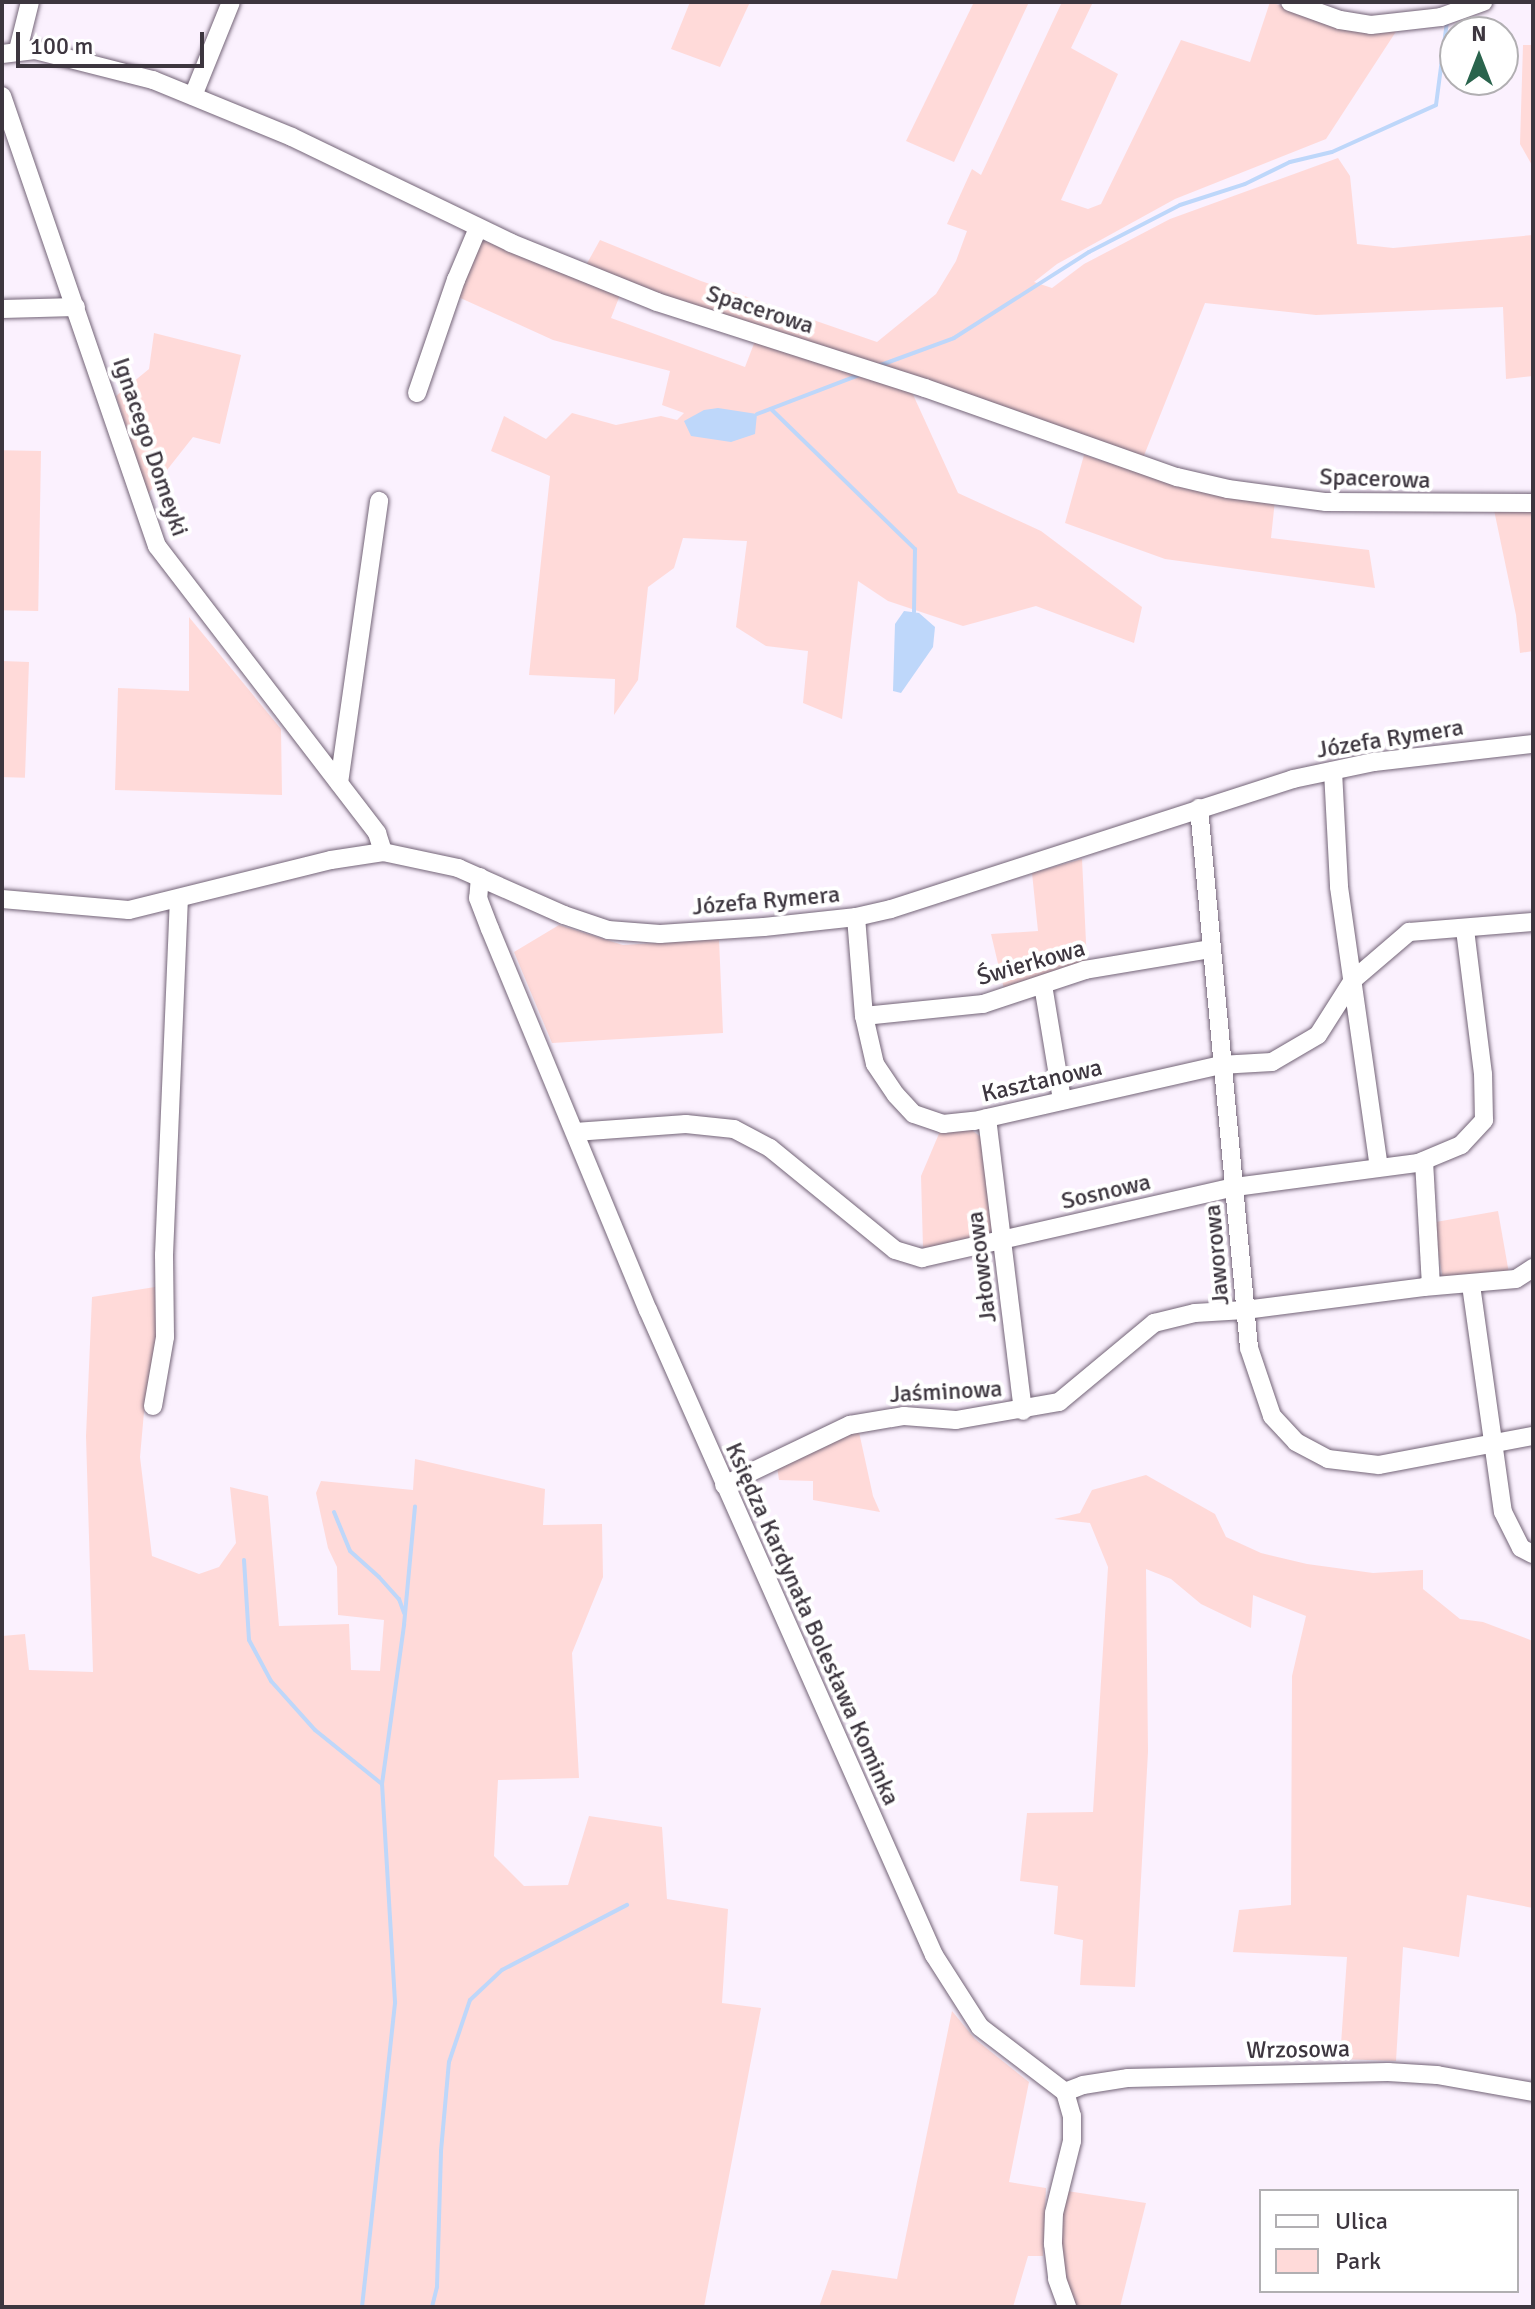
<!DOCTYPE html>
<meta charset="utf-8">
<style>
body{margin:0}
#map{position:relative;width:1535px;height:2309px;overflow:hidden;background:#fbf1fe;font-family:Signika,sans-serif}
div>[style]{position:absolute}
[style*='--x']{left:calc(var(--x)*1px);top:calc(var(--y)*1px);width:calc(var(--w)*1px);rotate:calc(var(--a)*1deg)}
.green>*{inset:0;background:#ffdad9;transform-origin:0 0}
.water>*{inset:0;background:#bed7fa}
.stream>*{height:4px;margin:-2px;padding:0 2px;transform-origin:2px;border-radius:2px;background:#bed7fa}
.roads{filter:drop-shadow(0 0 2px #736477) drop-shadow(0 0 2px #736477)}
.minor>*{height:18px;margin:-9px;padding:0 9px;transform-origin:9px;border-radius:9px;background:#fff}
span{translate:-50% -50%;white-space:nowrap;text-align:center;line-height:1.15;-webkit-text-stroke:8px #fff;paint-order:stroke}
.street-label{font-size:24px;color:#3d363f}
.frame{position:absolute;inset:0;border:4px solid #3d363f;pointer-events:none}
.legend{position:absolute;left:1259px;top:2189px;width:260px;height:104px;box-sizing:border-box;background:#fff;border:2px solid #b1afb2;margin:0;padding:10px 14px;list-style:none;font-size:24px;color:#3d363f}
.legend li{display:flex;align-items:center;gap:16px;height:40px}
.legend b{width:40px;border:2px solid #b1afb2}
.north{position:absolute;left:1439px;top:16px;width:80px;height:80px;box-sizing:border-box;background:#fff;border:2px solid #b1afb2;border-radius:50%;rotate:0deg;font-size:22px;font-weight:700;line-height:32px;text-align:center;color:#3d363f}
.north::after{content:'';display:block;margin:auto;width:28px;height:36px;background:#2a644d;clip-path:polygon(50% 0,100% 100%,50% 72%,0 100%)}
.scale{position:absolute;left:16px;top:32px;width:188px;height:36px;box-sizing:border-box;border:4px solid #3d363f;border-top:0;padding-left:10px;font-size:24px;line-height:28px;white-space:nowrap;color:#3d363f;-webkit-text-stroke:6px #fff;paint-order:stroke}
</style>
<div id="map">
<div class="green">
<i style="clip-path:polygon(690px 2px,750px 2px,720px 67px,671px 49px)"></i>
<i style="clip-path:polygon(974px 2px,1029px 2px,954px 162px,906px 141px)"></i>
<i style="clip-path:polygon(1062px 2px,1093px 2px,1071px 48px,1118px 74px,1061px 200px,1088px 209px,1101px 204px,1181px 40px,1250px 62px,1270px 2px,1360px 32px,1397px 30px,1326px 139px,1175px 199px,1057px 264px,1034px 282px,1052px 288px,1084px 264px,1170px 219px,1338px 158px,1350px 176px,1357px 244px,1393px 248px,1533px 235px,1533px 376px,1506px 379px,1503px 307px,1316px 315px,1205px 303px,1143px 458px,726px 320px,585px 267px,600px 240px,701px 281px,877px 342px,936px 294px,956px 261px,967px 231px,947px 224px,972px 169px,981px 175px)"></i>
<i style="clip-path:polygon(1523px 45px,1533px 45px,1533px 167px,1520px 144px)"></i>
<i style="clip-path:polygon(480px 239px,620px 295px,611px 318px,745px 367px,755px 341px,910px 388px,958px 493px,1041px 531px,1142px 607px,1134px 643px,1036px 606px,963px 626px,888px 601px,858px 581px,842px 719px,803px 703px,808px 651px,766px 646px,736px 627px,747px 541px,683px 538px,674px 568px,648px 587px,638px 680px,614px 715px,615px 679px,529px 675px,550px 476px,491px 451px,504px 416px,546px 439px,572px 413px,616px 425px,661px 416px,677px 420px,684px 413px,662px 405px,670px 371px,553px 340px,456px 296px)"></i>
<i style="clip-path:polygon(154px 333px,241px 355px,220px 444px,193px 437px,148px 494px,116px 396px,149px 369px)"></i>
<i style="left:41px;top:451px;width:160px;height:39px;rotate:91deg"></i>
<i style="clip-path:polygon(1084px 455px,1169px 482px,1275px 500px,1271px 538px,1369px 550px,1375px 588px,1165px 559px,1065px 523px)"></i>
<i style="clip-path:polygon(1533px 508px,1533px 651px,1520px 653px,1516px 615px,1494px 510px)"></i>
<i style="clip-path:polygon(189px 617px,281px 729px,282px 795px,115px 790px,118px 688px,189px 691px)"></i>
<i style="left:2px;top:661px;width:27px;height:116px;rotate:2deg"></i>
<i style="clip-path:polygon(1082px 859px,1087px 963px,1004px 989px,991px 934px,1038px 931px,1032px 873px)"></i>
<i style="clip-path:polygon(559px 925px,623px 945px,719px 939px,723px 1033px,552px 1043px,514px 952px)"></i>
<i style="clip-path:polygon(968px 1127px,982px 1138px,994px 1226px,991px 1234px,973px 1241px,923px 1248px,921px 1176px,941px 1129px)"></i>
<i style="left:1498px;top:1211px;width:62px;height:66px;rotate:80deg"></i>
<i style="clip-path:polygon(155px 1287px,159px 1345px,144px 1412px,140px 1457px,152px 1556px,199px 1574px,219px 1567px,236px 1543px,230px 1487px,268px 1496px,279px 1626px,349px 1624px,351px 1670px,380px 1671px,384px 1620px,338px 1615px,337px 1567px,328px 1548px,316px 1493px,321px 1481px,413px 1490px,415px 1459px,545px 1489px,543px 1525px,602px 1524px,603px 1577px,572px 1653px,579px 1778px,498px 1780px,494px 1856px,524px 1886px,568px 1885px,589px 1816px,662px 1827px,667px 1899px,728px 1909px,722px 2003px,761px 2008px,704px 2307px,2px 2307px,2px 1636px,25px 1634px,29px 1670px,93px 1672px,86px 1436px,92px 1297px)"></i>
<i style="clip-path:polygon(859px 1432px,873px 1496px,880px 1512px,813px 1500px,813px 1481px,779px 1480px,777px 1467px,842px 1436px)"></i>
<i style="clip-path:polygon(1146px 1475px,1215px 1514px,1226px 1537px,1261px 1553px,1307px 1564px,1373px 1573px,1423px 1570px,1423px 1589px,1460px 1619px,1483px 1622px,1533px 1641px,1533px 1908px,1467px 1895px,1459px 1957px,1403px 1947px,1396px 2061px,1340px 2059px,1347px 1957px,1233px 1952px,1239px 1910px,1291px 1905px,1292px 1676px,1306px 1616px,1253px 1595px,1251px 1628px,1201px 1604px,1171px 1579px,1146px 1569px,1148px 1752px,1135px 1987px,1080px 1985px,1083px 1940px,1054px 1934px,1058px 1886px,1020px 1881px,1027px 1813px,1093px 1812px,1108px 1567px,1090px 1523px,1054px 1519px,1080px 1513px,1092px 1490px)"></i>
<i style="clip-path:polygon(952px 2011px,975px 2039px,1029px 2082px,1009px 2182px,1046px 2188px,1043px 2256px,1028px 2256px,1013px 2307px,819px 2307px,832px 2270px,897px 2279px)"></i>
<i style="clip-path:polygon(1067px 2191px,1146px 2203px,1120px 2307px,1077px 2307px,1068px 2289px,1058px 2240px)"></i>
</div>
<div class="water">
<i style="clip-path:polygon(718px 408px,757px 414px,755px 434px,731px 442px,691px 436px,684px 421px,704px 410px)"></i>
<i style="clip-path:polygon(904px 611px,919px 613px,935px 627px,933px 647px,901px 693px,893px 691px,895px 624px)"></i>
</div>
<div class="stream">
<i style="--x:878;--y:366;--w:81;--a:-20.2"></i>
<i style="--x:954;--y:338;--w:160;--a:-32.5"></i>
<i style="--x:1089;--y:252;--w:102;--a:-27.3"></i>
<i style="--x:1180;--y:205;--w:68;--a:-17.9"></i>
<i style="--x:1245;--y:184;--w:50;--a:-26.1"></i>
<i style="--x:1290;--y:162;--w:43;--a:-13.4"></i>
<i style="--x:1332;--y:152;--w:114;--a:-24.3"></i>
<i style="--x:1436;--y:105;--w:84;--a:-82.5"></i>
<i style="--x:771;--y:409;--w:201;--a:44.2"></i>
<i style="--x:915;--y:549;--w:63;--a:90.9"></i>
<i style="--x:757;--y:414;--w:109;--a:-20.9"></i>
<i style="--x:334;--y:1512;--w:42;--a:67.7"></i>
<i style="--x:350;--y:1551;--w:39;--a:42"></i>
<i style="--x:379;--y:1577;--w:30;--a:48"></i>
<i style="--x:399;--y:1599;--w:15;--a:70"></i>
<i style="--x:244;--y:1560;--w:80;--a:86.4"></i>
<i style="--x:249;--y:1640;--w:47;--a:61.8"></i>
<i style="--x:271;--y:1681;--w:66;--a:48.1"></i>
<i style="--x:315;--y:1730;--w:86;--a:38.9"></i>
<i style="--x:362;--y:2307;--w:307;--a:-83.8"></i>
<i style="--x:395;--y:2002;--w:218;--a:-93.4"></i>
<i style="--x:382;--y:1784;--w:161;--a:-82.1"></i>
<i style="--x:404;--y:1625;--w:119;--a:-84.7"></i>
<i style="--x:432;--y:2307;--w:21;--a:-76"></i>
<i style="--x:437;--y:2287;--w:136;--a:-88.3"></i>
<i style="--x:441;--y:2151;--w:89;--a:-84.9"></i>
<i style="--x:449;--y:2062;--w:65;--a:-71.3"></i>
<i style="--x:470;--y:2000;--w:44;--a:-43.2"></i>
<i style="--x:502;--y:1970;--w:141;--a:-27.5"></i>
</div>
<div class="roads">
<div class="minor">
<i style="--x:1290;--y:2;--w:53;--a:19.8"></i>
<i style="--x:1340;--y:20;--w:31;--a:9"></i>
<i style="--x:1371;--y:25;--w:70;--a:-6.5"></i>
<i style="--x:1441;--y:17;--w:45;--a:-19.7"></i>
<i style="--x:18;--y:50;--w:49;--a:-76"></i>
<i style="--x:2;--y:54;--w:33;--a:-7"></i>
<i style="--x:35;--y:50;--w:122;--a:14.3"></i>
<i style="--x:153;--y:80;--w:150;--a:22.3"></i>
<i style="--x:292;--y:137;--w:243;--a:25.8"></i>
<i style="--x:511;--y:243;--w:157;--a:22"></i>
<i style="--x:657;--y:302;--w:281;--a:17.8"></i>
<i style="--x:925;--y:388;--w:267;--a:19.5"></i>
<i style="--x:1177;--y:477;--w:52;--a:13.2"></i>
<i style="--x:1228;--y:489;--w:99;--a:7.6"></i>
<i style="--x:1326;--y:502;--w:207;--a:0.3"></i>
<i style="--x:2;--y:96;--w:476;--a:71"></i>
<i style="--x:157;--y:546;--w:362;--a:52.5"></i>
<i style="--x:377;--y:833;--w:20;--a:72"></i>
<i style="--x:193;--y:96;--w:101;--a:-68"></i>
<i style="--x:2;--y:309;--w:74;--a:-1.5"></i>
<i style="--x:417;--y:393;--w:120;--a:-71"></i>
<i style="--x:456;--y:280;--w:56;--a:-67.1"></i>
<i style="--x:1333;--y:771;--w:116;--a:87"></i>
<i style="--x:1339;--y:887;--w:283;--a:81.9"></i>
<i style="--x:339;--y:783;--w:285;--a:-81.9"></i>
<i style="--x:1199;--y:808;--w:542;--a:84.71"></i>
<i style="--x:1249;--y:1348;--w:72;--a:71.3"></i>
<i style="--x:1272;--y:1416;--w:35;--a:47"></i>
<i style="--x:1296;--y:1442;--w:36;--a:28"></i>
<i style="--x:1328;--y:1459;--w:51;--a:6.7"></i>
<i style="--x:1379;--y:1465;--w:157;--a:-10.7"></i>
<i style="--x:480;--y:877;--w:21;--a:95"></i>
<i style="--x:478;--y:898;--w:33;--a:69"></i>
<i style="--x:490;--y:929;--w:412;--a:67.5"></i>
<i style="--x:648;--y:1310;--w:706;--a:66.09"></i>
<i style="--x:934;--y:1955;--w:85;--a:57.4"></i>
<i style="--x:980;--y:2027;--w:107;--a:37.4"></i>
<i style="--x:1065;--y:2092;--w:25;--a:74"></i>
<i style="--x:1072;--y:2116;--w:25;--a:90"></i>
<i style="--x:1072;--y:2141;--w:74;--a:104"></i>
<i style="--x:1054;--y:2213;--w:31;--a:92"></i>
<i style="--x:1053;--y:2244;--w:35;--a:83"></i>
<i style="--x:1057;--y:2279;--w:30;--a:70"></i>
<i style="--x:2;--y:899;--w:127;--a:5"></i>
<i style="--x:129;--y:910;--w:208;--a:-13.9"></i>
<i style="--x:331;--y:860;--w:53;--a:-8.7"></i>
<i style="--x:383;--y:852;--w:77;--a:12"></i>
<i style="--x:458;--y:868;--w:116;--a:23.9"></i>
<i style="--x:564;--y:915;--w:46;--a:18.8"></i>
<i style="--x:608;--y:930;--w:52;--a:4.4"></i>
<i style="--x:660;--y:934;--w:104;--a:-3.9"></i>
<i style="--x:764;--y:927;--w:93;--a:-6.2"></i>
<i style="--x:856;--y:917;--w:36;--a:-13"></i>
<i style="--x:891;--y:909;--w:422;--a:-17.9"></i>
<i style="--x:1293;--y:779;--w:83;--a:-11.9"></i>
<i style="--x:1374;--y:762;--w:160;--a:-6.5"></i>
<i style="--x:856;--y:917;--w:99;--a:85.4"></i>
<i style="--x:864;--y:1016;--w:49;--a:77.1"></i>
<i style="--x:875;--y:1064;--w:37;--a:56"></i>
<i style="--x:896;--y:1095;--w:26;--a:47"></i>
<i style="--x:914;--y:1114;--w:31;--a:19"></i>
<i style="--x:943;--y:1124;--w:31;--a:-6"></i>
<i style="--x:974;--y:1121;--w:252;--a:-12.8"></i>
<i style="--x:1220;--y:1065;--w:52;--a:-3.3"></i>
<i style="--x:1272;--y:1062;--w:53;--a:-30.4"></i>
<i style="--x:1318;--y:1035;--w:65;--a:-57.5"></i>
<i style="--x:1353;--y:980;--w:74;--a:-40.6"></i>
<i style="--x:1409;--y:932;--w:124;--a:-4.6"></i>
<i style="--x:1043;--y:985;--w:117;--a:80.6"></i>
<i style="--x:864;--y:1016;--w:120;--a:-5.8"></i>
<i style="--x:983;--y:1004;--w:108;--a:-18.4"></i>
<i style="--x:1085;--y:970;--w:128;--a:-9.5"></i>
<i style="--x:987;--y:1118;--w:295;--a:83"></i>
<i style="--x:575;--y:1132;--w:111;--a:-4.1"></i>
<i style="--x:686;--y:1124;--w:48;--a:5.9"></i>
<i style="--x:734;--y:1129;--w:41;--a:27.8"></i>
<i style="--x:770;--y:1148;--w:161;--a:39.2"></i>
<i style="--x:895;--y:1250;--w:28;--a:17"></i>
<i style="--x:922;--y:1258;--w:321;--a:-12.8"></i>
<i style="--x:1235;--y:1187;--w:185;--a:-7.5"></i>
<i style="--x:1418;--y:1163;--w:47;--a:-22.7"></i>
<i style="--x:1461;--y:1145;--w:34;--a:-47"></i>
<i style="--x:1484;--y:1120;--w:46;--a:-91.2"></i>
<i style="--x:1483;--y:1074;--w:145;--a:-97.1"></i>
<i style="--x:1424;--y:1161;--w:125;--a:86.8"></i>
<i style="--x:1471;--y:1285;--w:229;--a:82"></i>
<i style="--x:1503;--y:1512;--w:40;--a:63.4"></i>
<i style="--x:1521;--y:1548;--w:13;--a:27"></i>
<i style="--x:153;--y:1406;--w:70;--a:-80.1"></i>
<i style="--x:165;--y:1337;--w:82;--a:-90.7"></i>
<i style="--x:164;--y:1255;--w:355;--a:-87.6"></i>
<i style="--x:724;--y:1485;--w:140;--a:-25.5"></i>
<i style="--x:850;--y:1425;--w:55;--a:-9.5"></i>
<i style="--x:904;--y:1416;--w:52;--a:4.4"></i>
<i style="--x:956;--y:1420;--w:105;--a:-9.9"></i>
<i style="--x:1059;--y:1402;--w:124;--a:-39.7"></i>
<i style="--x:1154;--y:1323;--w:42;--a:-13.7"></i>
<i style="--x:1195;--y:1313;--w:50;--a:-3.4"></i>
<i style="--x:1245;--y:1310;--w:180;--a:-7.3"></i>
<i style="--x:1424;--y:1287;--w:92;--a:-5"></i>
<i style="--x:1516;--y:1279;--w:20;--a:-33"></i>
<i style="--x:1065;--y:2092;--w:19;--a:-21"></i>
<i style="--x:1083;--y:2085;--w:46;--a:-8.8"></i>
<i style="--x:1128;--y:2078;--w:260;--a:-1.3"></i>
<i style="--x:1388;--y:2072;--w:49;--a:3.5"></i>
<i style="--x:1437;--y:2075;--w:97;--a:10"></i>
</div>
</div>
<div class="street-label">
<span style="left:760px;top:310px;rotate:18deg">Spacerowa</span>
<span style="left:150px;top:447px;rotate:71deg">Ignacego Domeyki</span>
<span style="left:1375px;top:479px;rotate:2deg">Spacerowa</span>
<span style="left:1390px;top:739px;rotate:-9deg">Józefa Rymera</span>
<span style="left:766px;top:901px;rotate:-5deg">Józefa Rymera</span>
<span style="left:1031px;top:963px;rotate:-16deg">Świerkowa</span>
<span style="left:1042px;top:1081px;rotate:-13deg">Kasztanowa</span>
<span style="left:1106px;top:1192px;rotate:-13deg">Sosnowa</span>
<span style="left:1217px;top:1255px;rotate:-95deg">Jaworowa</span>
<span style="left:982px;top:1267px;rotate:-97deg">Jałowcowa</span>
<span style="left:946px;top:1392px;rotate:-3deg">Jaśminowa</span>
<span style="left:812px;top:1624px;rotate:66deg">Księdza Kardynała Bolesława Kominka</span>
<span style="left:1298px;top:2050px;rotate:-1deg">Wrzosowa</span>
</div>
<div class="frame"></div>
<ul class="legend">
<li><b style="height:10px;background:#fff"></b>Ulica</li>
<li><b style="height:22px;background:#ffdad9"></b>Park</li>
</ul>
<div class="north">N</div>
<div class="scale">100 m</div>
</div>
